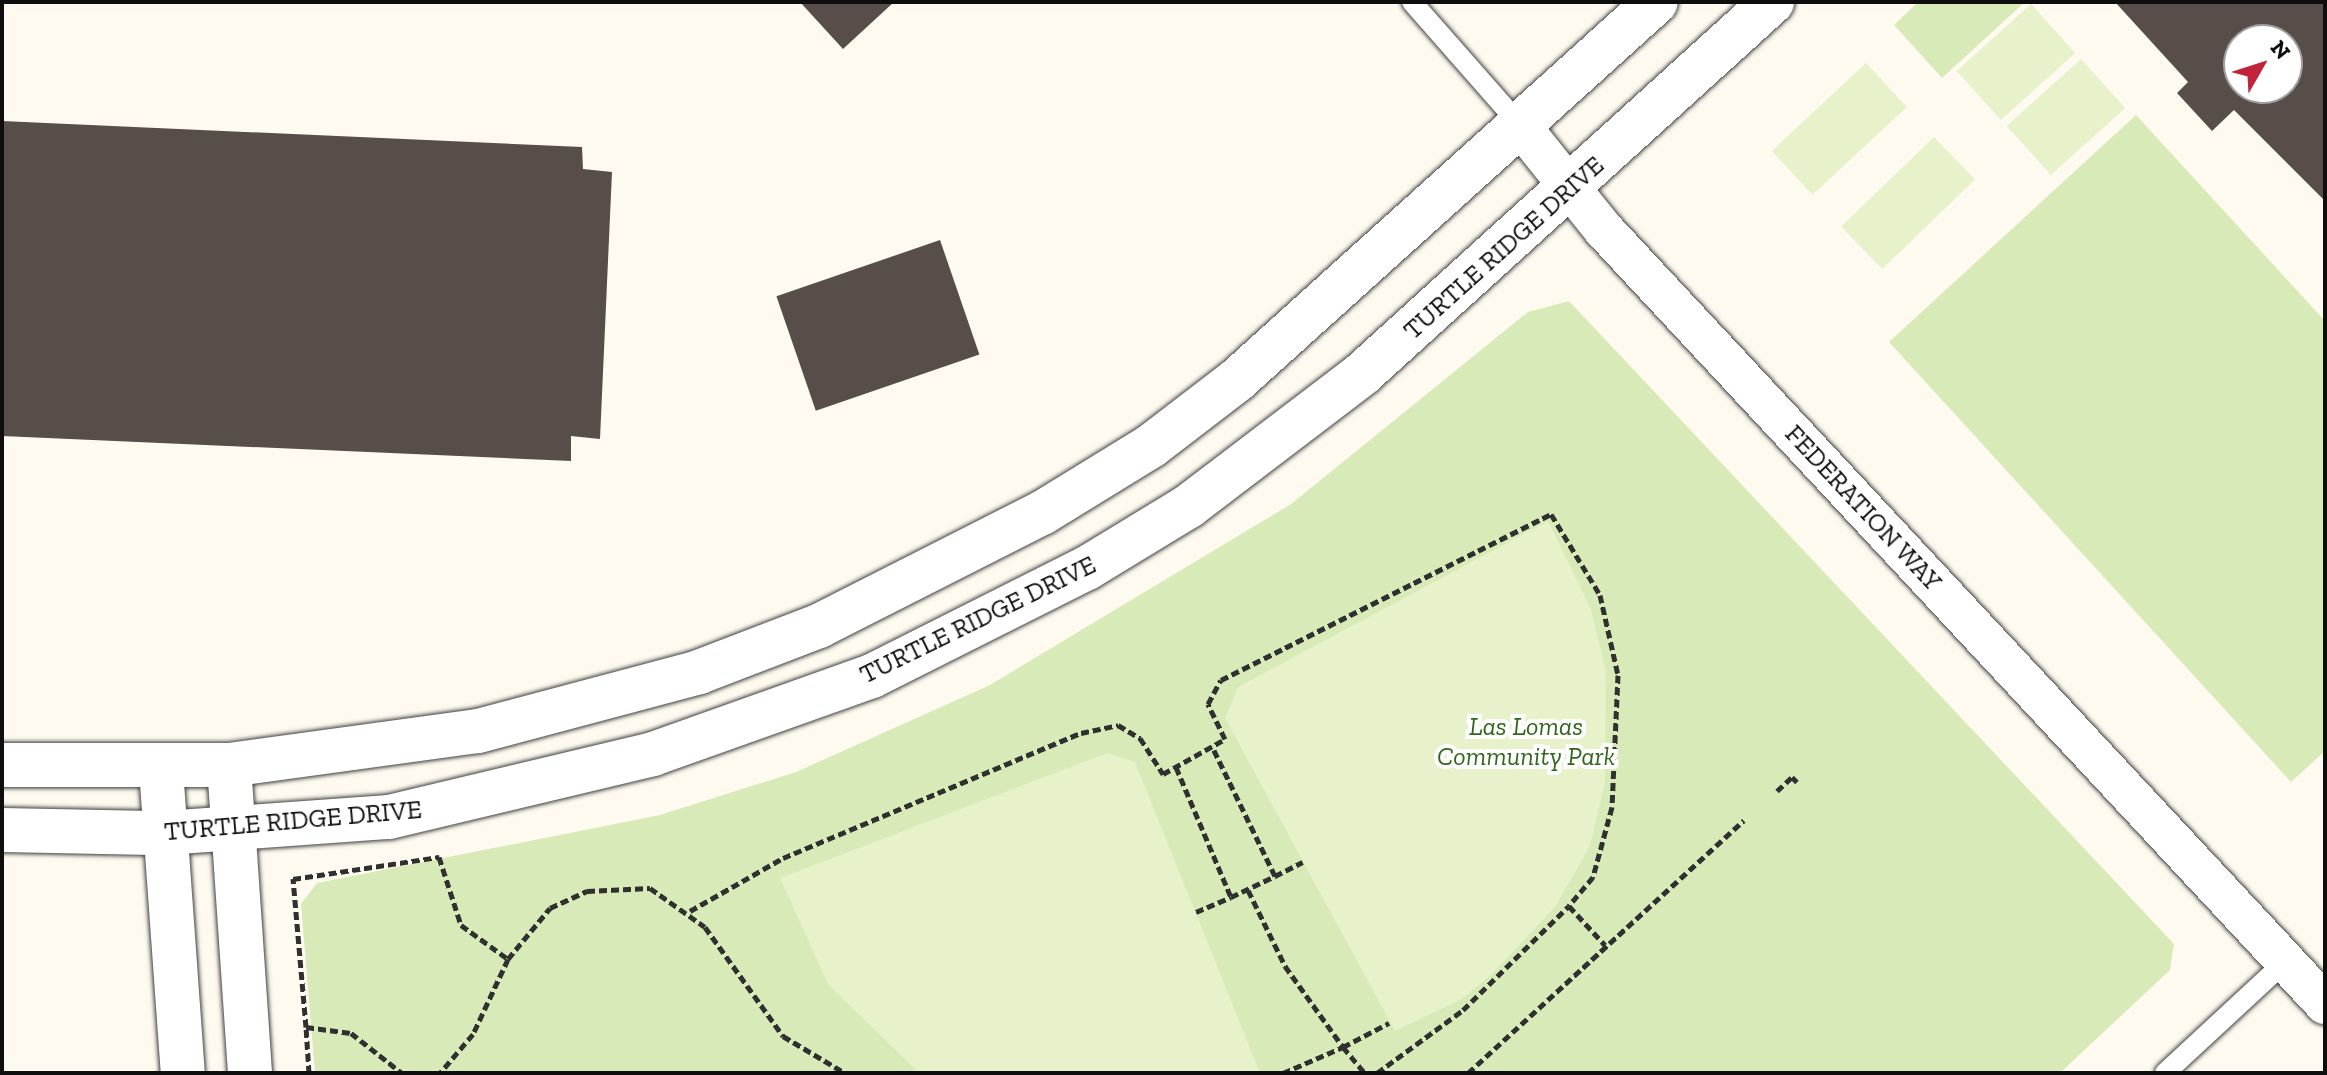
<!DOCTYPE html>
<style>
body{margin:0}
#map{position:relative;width:2327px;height:1075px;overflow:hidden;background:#fffaef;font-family:"Zilla Slab",serif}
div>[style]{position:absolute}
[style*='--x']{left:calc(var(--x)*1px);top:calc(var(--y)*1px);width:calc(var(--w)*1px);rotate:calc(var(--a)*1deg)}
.green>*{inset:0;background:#d7eab8}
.pitch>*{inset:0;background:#e7f1ca;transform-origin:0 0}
.building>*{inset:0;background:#574e4a;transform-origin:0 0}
.path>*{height:5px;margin-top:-2.5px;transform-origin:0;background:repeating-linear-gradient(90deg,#303030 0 8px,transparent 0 12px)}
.roads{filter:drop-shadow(0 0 2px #414141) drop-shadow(0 0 2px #414141)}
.service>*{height:20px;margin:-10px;padding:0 10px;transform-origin:10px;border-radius:10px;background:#fff}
.minor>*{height:40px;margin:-20px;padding:0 20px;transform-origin:20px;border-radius:20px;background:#fff}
.tertiary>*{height:44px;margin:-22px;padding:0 22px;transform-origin:22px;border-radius:22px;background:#fff}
span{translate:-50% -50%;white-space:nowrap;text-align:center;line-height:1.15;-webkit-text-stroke:8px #fff;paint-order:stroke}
.street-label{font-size:26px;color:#0e0e0e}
.park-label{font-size:26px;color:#33671d;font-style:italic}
.frame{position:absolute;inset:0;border:4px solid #0e0e0e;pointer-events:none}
.north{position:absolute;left:2223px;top:24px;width:80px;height:80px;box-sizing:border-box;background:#fff;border:2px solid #9f9f9f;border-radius:50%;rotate:51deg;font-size:22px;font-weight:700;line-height:32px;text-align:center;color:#0e0e0e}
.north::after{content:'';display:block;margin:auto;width:28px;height:36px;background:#c1233a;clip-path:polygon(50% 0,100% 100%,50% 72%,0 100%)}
</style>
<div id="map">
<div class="green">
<i style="clip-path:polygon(1918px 2px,2025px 2px,1942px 78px,1894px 25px)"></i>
<i style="clip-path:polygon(2136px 115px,2325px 321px,2325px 751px,2291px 782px,1889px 342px)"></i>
<i style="clip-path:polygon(1569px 301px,2174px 944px,2170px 970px,2060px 1073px,315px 1073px,301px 904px,317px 883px,660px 815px,796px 772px,990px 685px,1291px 504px,1528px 312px)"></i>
</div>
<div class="pitch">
<i style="left:2031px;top:4px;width:66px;height:100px;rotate:48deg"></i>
<i style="left:2081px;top:59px;width:66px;height:100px;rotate:48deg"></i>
<i style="left:1866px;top:63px;width:60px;height:129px;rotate:47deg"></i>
<i style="left:1934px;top:137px;width:59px;height:129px;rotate:46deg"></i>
<i style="clip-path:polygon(1548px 521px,1591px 609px,1606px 671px,1605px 783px,1590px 846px,1555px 907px,1491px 975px,1462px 999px,1395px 1031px,1225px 718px,1238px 687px)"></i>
<i style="clip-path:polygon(1107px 753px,1135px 762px,1260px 1073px,919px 1073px,828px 984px,780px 878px)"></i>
</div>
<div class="building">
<i style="clip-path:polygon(800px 2px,894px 2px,843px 49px)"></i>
<i style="clip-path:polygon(evenodd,2115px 2px,2325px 2px,2325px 201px,2234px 110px,2212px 131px,2177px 93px,2188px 82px,2115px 2px,2239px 40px,2287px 40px,2287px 88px,2239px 88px,2239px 40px)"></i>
<i style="clip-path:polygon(2px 121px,582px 147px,583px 169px,612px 172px,600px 439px,571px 436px,571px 461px,2px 436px)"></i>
<i style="left:940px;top:240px;width:121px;height:173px;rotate:71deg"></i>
</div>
<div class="path">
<i style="--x:1176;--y:767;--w:141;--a:67.1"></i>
<i style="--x:1231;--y:897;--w:49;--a:-25.5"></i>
<i style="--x:1275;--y:876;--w:144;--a:-115.9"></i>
<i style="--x:1777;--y:791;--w:21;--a:-43"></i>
<i style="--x:1792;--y:777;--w:7;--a:45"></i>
<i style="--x:1275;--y:876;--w:31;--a:-27"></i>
<i style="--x:1248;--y:890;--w:85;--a:64"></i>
<i style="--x:1285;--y:966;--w:100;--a:54.4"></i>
<i style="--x:1343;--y:1047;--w:52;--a:-27.6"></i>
<i style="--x:690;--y:911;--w:107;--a:-29.7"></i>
<i style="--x:783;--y:858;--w:323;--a:-22.8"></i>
<i style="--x:1081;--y:733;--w:38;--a:-12"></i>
<i style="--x:1118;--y:725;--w:26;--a:31"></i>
<i style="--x:1140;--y:738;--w:43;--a:57.4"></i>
<i style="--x:1163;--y:774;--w:71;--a:-29.4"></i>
<i style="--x:1225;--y:739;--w:39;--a:-116"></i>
<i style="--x:1208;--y:704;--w:27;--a:-62"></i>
<i style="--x:1221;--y:680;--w:369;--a:-26.7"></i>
<i style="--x:1551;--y:514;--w:95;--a:58.8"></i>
<i style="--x:1600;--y:595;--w:82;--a:77.3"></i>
<i style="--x:1618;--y:675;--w:132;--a:92.6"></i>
<i style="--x:1612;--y:807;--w:73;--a:105.2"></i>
<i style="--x:1593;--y:877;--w:38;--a:130"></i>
<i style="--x:1569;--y:906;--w:53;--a:47.3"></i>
<i style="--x:1196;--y:912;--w:38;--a:-23"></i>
<i style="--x:508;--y:959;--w:66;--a:-50.5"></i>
<i style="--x:550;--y:908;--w:41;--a:-24.7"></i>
<i style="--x:587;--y:891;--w:63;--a:-2.7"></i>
<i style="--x:650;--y:888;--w:67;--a:35.3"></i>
<i style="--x:705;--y:927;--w:134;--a:54.4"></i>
<i style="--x:783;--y:1036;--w:72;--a:30.8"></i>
<i style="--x:306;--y:1027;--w:149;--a:-95"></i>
<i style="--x:293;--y:879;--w:148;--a:-8.6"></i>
<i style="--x:439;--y:857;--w:71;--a:72.1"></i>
<i style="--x:461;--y:925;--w:58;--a:35.9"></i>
<i style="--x:508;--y:959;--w:83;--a:115"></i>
<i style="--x:473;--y:1034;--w:51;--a:130.2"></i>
<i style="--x:309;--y:1073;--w:46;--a:-93.7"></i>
<i style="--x:306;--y:1027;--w:45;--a:7.6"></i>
<i style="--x:351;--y:1033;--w:65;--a:38.1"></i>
<i style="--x:1283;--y:1073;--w:65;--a:-23.4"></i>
<i style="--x:1343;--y:1047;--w:34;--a:50"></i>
<i style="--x:1377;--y:1073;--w:107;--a:-36.2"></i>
<i style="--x:1463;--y:1010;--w:148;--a:-44.5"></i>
<i style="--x:1468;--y:1073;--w:374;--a:-42.5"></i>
</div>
<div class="roads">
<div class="service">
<i style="--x:1412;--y:2;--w:162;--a:48.7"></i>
<i style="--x:2165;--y:1073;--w:165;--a:-42.8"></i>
</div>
<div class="minor">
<i style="--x:1519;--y:124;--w:136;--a:51.3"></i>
<i style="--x:1604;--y:230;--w:1058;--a:47.03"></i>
</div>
<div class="tertiary">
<i style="--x:2;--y:765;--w:227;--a:0"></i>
<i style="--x:229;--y:765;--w:251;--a:-7.8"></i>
<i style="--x:478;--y:731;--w:229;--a:-14.9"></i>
<i style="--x:699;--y:672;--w:129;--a:-21"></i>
<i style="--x:819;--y:626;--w:250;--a:-26.9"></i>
<i style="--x:1042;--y:513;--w:128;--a:-31.6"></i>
<i style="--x:1151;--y:446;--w:108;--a:-37.5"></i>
<i style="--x:1237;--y:380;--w:564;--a:-42.06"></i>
<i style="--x:229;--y:765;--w:309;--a:86.1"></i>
<i style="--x:161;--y:769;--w:305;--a:85.9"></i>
<i style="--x:2;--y:830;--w:163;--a:1.1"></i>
<i style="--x:165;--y:833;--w:225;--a:-4.1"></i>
<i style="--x:389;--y:817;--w:271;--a:-13.4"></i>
<i style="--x:653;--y:754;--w:232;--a:-19.6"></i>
<i style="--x:872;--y:676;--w:241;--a:-26.7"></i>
<i style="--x:1087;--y:568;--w:119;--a:-31.3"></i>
<i style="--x:1189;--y:506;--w:218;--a:-37.3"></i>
<i style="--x:1362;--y:374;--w:554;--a:-42.22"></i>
</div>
</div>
<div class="street-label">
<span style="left:1504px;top:248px;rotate:-42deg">TURTLE RIDGE DRIVE</span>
<span style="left:1863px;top:508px;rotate:47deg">FEDERATION WAY</span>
<span style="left:978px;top:620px;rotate:-26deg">TURTLE RIDGE DRIVE</span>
<span style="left:293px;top:821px;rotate:-5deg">TURTLE RIDGE DRIVE</span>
</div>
<div class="park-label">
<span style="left:1526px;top:742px">Las Lomas<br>Community Park</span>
</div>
<div class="frame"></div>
<div class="north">N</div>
</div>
